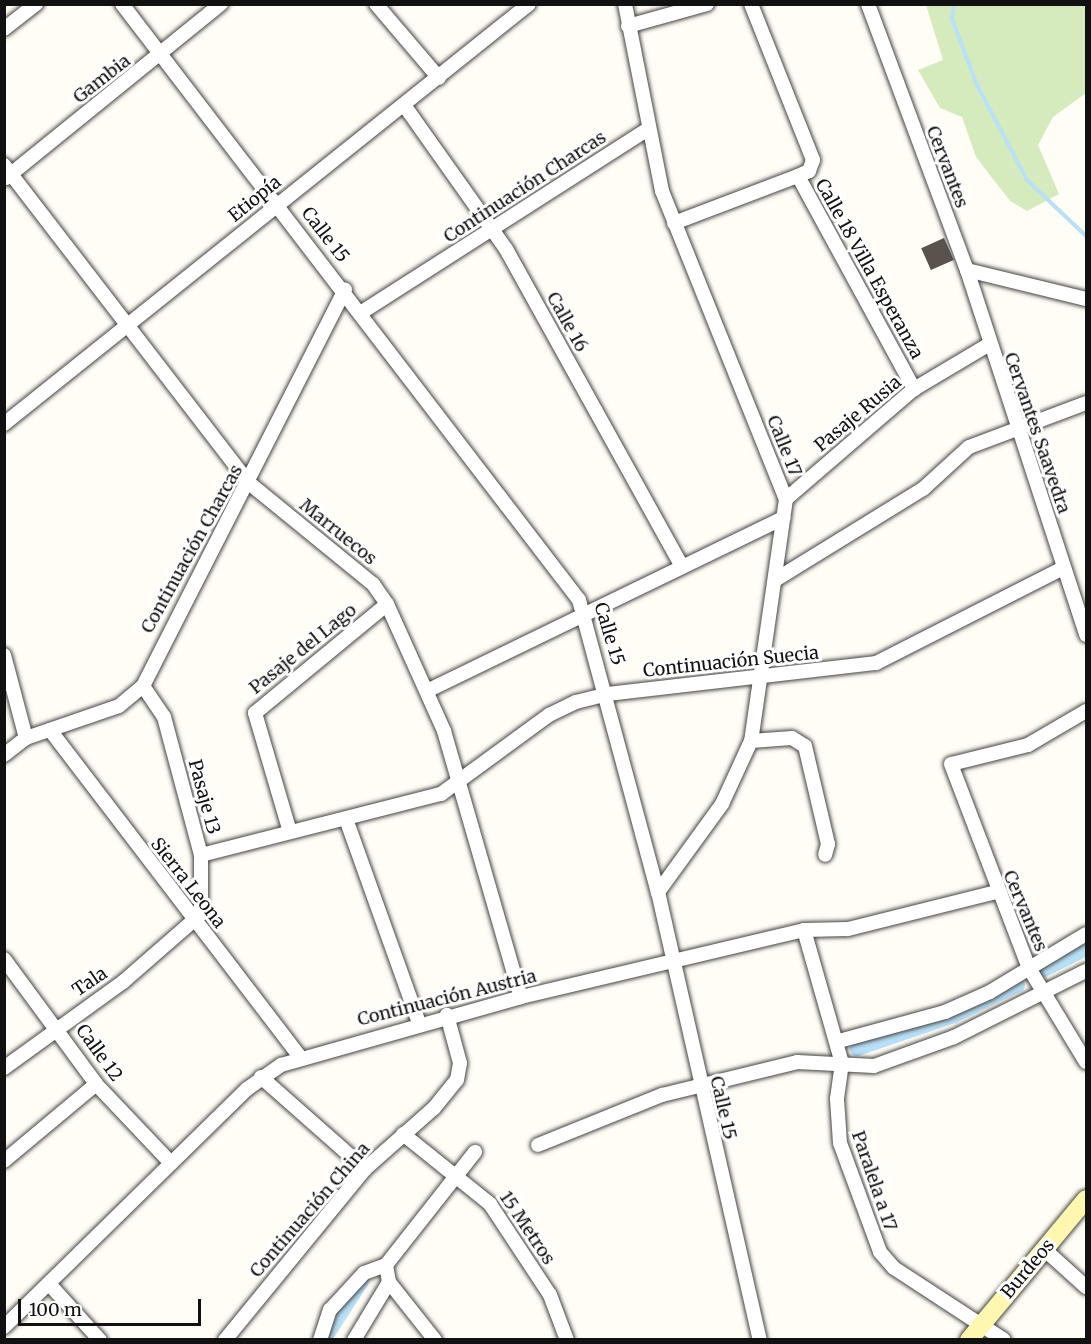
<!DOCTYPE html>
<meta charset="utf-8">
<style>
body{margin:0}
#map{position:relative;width:1091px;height:1344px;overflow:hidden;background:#fffdf5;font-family:Merriweather,serif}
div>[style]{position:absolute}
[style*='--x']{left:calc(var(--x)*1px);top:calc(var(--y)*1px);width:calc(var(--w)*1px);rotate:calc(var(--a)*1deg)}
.green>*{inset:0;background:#d5ebbd}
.stream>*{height:4px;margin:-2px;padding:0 2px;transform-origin:2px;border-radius:2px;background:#b9e0f7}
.canal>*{height:14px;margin:-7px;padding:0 7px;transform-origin:7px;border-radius:7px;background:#b9e0f7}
.building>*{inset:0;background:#5a524d;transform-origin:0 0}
.roads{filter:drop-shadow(0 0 2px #444) drop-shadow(0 0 2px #444)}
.street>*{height:14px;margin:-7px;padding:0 7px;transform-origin:7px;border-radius:7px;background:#fff}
.secondary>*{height:18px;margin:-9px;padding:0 9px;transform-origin:9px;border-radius:9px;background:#fff6b0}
span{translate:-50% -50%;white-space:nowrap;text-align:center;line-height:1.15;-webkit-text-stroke:6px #fff;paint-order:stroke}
.street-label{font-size:18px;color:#111}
.frame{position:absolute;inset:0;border:6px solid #111;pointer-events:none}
.scale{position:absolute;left:18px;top:1299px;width:183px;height:27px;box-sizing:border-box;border:3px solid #111;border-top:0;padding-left:8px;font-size:18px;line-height:21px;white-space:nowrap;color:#111;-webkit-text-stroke:4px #fff;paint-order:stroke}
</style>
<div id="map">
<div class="green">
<i style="clip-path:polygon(926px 5px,1086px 5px,1086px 93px,1053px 117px,1038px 145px,1059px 194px,1027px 211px,1010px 201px,976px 157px,962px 117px,940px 108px,918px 70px,943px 60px)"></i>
</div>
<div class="stream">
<i style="--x:954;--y:4;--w:15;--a:98"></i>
<i style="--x:952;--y:19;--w:71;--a:69.3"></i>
<i style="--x:977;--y:85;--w:107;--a:62.2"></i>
<i style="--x:1027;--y:180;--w:81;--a:43.5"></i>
</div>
<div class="canal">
<i style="--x:1044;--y:970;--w:47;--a:-26.6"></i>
<i style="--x:857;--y:1049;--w:102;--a:-18.8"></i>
<i style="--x:954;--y:1016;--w:71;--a:-25.8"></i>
<i style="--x:324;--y:1340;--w:70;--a:-57.2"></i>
</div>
<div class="building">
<i style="left:944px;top:238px;width:24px;height:25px;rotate:66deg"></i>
</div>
<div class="roads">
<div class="street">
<i style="--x:122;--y:4;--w:751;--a:52.52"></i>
<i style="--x:579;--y:600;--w:302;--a:74.9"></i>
<i style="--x:658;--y:892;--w:459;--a:77.2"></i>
<i style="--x:376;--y:4;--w:97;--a:49.6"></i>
<i style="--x:625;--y:4;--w:191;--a:78.8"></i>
<i style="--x:662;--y:191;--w:332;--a:68.1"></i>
<i style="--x:786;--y:499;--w:245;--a:98.2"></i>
<i style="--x:751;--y:741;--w:69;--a:114.7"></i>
<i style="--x:722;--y:804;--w:109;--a:126"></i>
<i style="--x:751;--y:4;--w:168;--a:68.3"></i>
<i style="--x:813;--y:160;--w:12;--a:110"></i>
<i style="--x:809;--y:171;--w:12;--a:156"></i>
<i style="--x:798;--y:176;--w:243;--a:61.4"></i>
<i style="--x:868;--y:4;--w:284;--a:69.6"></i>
<i style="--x:967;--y:270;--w:384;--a:71.9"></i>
<i style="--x:628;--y:26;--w:82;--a:-15.6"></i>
<i style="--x:4;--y:29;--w:41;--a:-38"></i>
<i style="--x:404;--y:105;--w:176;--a:54.7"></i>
<i style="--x:506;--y:249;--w:363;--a:61"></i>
<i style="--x:4;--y:165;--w:401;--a:52.4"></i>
<i style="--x:249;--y:483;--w:160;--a:39.2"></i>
<i style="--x:373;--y:584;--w:24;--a:55"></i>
<i style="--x:387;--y:604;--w:139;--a:65.8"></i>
<i style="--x:444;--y:731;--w:277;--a:73.9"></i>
<i style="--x:6;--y:178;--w:277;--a:-39"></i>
<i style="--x:674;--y:223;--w:133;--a:-20.8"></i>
<i style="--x:967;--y:270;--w:122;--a:13.7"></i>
<i style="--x:362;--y:312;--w:338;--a:-32.6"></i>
<i style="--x:4;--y:424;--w:672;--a:-38.66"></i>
<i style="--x:786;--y:499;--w:169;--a:-40.7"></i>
<i style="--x:914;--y:389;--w:86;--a:-30.7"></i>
<i style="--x:775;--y:580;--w:174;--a:-31.6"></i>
<i style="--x:923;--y:489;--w:62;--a:-42.4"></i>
<i style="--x:969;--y:447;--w:125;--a:-20.6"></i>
<i style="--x:4;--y:655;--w:86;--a:75.2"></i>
<i style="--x:429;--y:690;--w:394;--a:-25.9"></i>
<i style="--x:1086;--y:711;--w:67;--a:149.6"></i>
<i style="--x:1028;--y:745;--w:79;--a:166.1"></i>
<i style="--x:951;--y:764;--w:218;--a:69.1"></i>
<i style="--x:1029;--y:968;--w:110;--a:58.8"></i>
<i style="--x:50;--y:730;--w:412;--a:52.6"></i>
<i style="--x:751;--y:741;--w:41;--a:-4.2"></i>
<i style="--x:792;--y:738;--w:15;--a:32"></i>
<i style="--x:805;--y:746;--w:101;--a:76.8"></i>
<i style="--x:828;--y:844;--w:11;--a:105"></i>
<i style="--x:4;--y:755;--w:28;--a:-38"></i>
<i style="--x:26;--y:738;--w:98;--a:-19"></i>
<i style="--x:119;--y:706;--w:31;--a:-40"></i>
<i style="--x:143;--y:686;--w:445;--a:-63"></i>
<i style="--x:346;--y:819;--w:217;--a:70.3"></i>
<i style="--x:290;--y:832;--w:124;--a:-106.4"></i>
<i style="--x:255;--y:713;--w:171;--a:-39.5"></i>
<i style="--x:201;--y:855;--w:248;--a:-14.3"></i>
<i style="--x:441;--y:794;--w:134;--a:-36.2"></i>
<i style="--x:549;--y:715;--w:30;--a:-26"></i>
<i style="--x:576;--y:702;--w:33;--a:-14"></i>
<i style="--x:608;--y:694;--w:270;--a:-6.6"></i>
<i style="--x:876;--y:663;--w:210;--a:-26.9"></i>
<i style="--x:804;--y:930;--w:138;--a:74.1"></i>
<i style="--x:842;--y:1063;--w:36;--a:98"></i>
<i style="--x:837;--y:1099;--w:44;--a:86.1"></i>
<i style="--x:840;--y:1143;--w:116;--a:69.8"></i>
<i style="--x:880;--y:1252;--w:21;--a:49"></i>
<i style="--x:894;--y:1268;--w:131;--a:33.2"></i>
<i style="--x:4;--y:959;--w:155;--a:53.6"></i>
<i style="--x:96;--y:1084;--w:109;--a:46.5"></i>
<i style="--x:839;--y:1041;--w:110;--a:-15.3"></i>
<i style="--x:945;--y:1012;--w:49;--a:-24"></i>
<i style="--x:990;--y:992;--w:112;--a:-31.1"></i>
<i style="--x:4;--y:1068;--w:147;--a:-35.9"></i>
<i style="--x:123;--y:982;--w:103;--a:-41.1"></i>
<i style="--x:201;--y:914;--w:59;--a:-90"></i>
<i style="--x:201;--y:855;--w:143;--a:-105"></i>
<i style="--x:164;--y:717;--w:37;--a:-124"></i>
<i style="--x:261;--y:1077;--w:139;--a:41.5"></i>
<i style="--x:403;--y:1134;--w:112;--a:38.8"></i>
<i style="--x:490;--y:1204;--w:109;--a:56.6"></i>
<i style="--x:550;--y:1295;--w:48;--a:69.3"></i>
<i style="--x:538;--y:1145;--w:134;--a:-22"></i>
<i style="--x:662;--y:1095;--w:139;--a:-13.7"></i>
<i style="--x:797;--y:1062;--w:77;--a:3"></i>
<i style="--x:874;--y:1066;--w:85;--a:-19.9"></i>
<i style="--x:954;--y:1037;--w:148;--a:-26.6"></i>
<i style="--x:4;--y:1161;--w:120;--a:-39.9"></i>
<i style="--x:1044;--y:1249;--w:57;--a:42.1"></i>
<i style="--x:386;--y:1265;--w:144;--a:-51.8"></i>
<i style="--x:386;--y:1265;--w:17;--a:80"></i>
<i style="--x:389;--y:1282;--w:74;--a:51.6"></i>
<i style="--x:51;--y:1286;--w:73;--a:47.8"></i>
<i style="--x:4;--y:1327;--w:340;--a:-44.4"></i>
<i style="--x:247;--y:1089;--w:42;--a:-35.2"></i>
<i style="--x:281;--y:1065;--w:249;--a:-15.8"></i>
<i style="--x:521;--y:997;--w:291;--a:-13.3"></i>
<i style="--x:804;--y:930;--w:44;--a:-1.3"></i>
<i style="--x:848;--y:929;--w:153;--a:-14"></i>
<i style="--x:225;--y:1340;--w:221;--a:-50.7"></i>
<i style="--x:365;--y:1169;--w:92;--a:-41.5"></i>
<i style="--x:434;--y:1108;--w:36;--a:-51"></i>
<i style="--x:457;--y:1080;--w:17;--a:-80"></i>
<i style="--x:460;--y:1063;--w:50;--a:-105.2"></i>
<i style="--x:320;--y:1340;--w:32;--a:-72"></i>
<i style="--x:330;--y:1310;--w:50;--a:-47.4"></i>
<i style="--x:364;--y:1273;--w:23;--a:-20"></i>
<i style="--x:354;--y:1340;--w:68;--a:-58.9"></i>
</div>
<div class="secondary">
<i style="--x:969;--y:1340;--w:183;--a:-50.3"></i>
</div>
</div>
<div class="street-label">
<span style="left:102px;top:79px;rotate:-38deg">Gambia</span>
<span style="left:947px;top:167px;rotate:69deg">Cervantes</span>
<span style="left:525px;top:187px;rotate:-33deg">Continuación Charcas</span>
<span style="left:255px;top:199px;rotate:-39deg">Etiopía</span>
<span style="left:325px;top:235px;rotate:52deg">Calle 15</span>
<span style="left:869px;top:269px;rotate:61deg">Calle 18 Villa Esperanza</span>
<span style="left:567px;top:322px;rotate:61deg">Calle 16</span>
<span style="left:858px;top:414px;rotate:-40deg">Pasaje Rusia</span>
<span style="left:1037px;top:433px;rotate:71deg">Cervantes Saavedra</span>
<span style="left:784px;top:446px;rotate:68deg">Calle 17</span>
<span style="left:338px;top:532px;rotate:39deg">Marruecos</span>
<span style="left:192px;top:549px;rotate:-61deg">Continuación Charcas</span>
<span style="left:609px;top:634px;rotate:73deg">Calle 15</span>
<span style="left:303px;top:649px;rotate:-39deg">Pasaje del Lago</span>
<span style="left:731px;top:662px;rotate:-6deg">Continuación Suecia</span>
<span style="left:204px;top:797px;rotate:75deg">Pasaje 13</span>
<span style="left:188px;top:883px;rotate:52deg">Sierra Leona</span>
<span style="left:1025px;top:911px;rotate:67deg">Cervantes</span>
<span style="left:90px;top:982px;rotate:-34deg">Tala</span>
<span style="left:447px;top:998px;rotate:-14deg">Continuación Austria</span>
<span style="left:99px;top:1053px;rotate:54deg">Calle 12</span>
<span style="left:723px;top:1108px;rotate:77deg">Calle 15</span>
<span style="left:874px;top:1181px;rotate:71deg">Paralela a 17</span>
<span style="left:310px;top:1210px;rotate:-49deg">Continuación China</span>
<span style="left:527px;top:1228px;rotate:56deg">15 Metros</span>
<span style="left:1028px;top:1269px;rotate:-50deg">Burdeos</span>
</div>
<div class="frame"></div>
<div class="scale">100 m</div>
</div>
